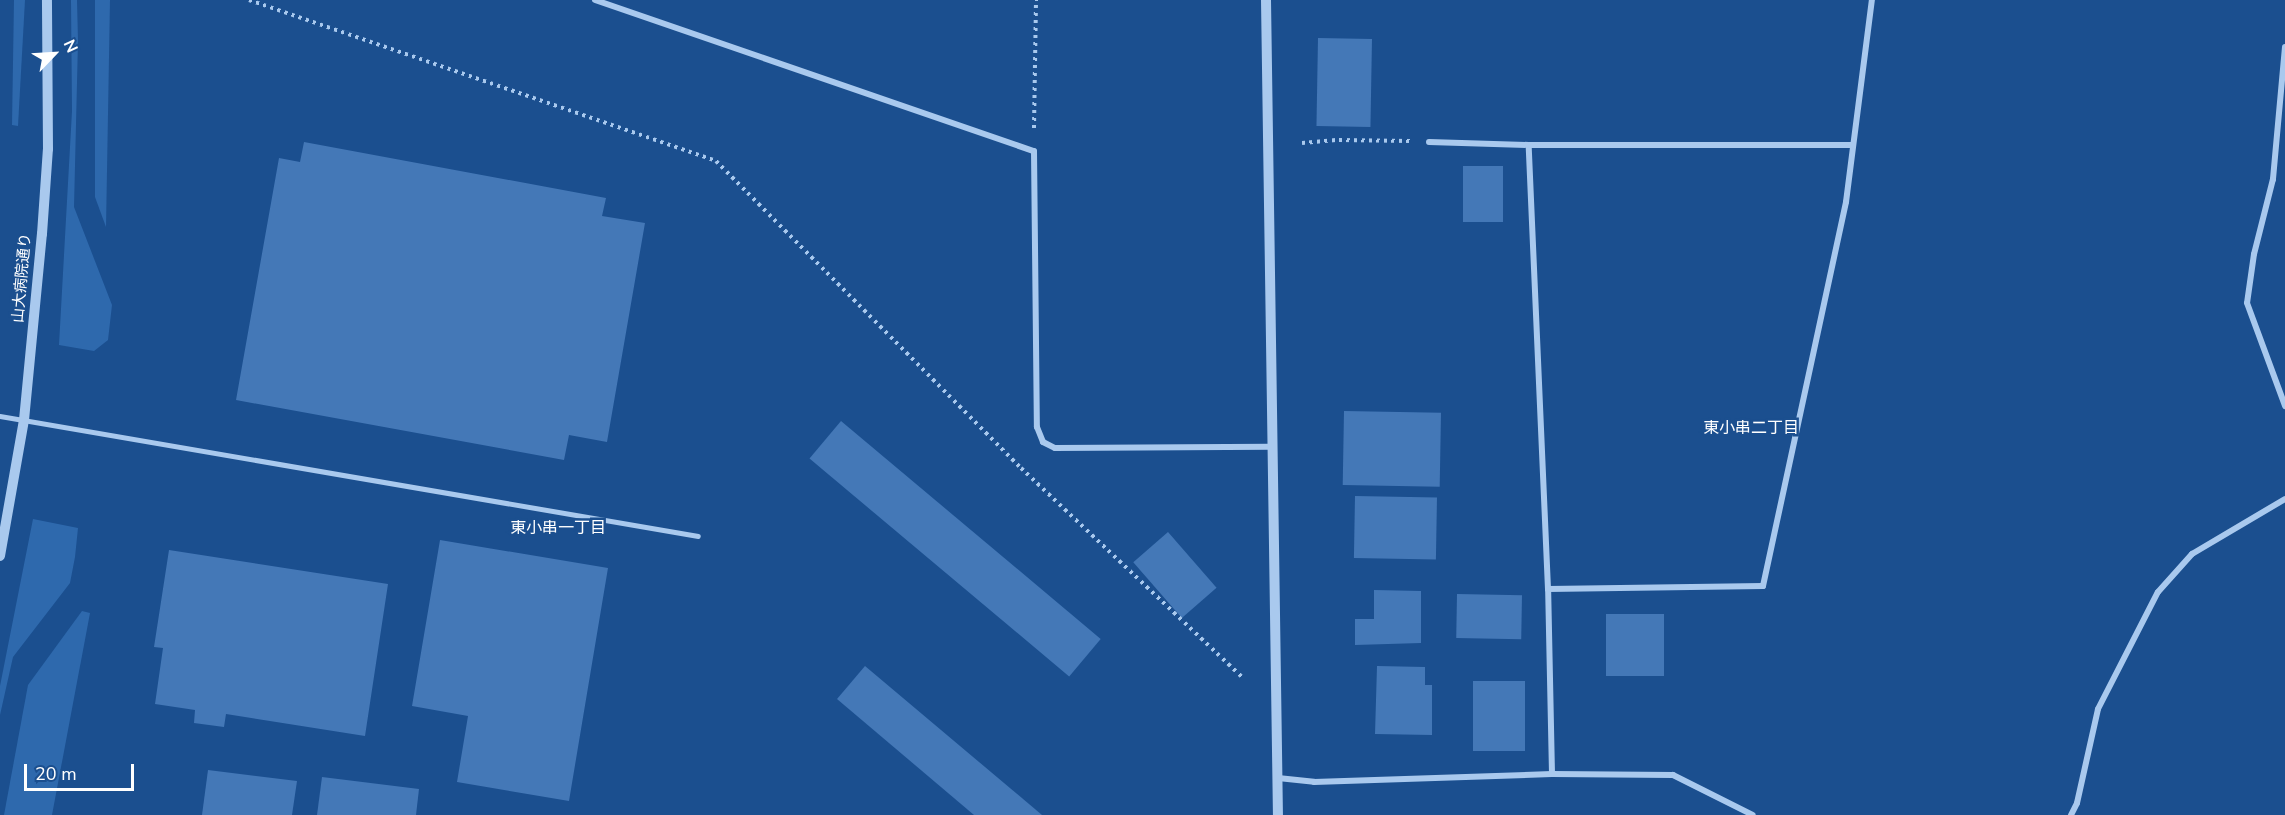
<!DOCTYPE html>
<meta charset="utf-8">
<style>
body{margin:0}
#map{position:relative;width:2285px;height:815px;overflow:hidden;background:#1b4f8f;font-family:"Nunito Sans","Noto Sans JP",sans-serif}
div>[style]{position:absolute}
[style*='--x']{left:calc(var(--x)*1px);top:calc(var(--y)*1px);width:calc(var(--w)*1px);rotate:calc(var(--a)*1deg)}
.green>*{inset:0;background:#2e69ad}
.building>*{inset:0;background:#4478b7;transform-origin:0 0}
.path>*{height:4px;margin-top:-2px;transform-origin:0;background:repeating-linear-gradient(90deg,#a9c9ee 0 3px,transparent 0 7.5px)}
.service>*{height:4.5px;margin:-2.25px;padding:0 2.25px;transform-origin:2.25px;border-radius:2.25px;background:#a9c9ee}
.minor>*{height:6px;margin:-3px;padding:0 3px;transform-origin:3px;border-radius:3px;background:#a9c9ee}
.tertiary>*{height:10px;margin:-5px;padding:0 5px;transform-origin:5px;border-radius:5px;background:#a9c9ee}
span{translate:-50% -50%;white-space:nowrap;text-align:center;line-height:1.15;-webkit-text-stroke:5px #1b4f8f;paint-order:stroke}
.street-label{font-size:15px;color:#fff}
.neighbourhood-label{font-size:16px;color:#fff}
.north{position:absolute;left:24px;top:24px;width:60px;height:60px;-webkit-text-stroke:4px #1b4f8f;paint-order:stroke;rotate:65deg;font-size:16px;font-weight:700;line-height:24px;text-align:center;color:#fff}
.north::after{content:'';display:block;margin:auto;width:21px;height:27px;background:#fff;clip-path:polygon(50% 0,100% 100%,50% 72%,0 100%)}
.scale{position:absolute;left:24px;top:764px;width:110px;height:27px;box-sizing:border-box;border:3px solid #fff;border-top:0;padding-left:8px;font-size:18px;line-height:21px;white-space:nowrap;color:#fff;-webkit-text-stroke:4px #1b4f8f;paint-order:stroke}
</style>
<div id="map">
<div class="green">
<i style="clip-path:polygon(14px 0,25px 0,18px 126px,12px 125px)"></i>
<i style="clip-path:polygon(71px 0,77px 0,78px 41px,74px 207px,112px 305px,108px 340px,94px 351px,59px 345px,72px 111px)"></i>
<i style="clip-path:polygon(95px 0,110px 0,106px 227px,95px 197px)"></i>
<i style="clip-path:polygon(33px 519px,78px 528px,75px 557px,70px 583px,13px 657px,0 715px,0 686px)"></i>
<i style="clip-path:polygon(82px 611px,90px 613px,52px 815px,4px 815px,28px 685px)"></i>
</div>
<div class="building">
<i style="left:1318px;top:38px;width:54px;height:88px;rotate:1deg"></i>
<i style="clip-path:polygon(304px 142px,606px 198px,602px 216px,645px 223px,607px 442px,569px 435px,564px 460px,236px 400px,279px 158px,300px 162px)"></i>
<i style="left:1463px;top:166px;width:40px;height:56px"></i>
<i style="left:1344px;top:411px;width:97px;height:74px;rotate:1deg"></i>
<i style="left:841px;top:421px;width:339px;height:49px;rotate:40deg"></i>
<i style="left:1355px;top:496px;width:82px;height:62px;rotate:1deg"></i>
<i style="left:1168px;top:532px;width:74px;height:46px;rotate:49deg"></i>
<i style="clip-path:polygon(440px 540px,608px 568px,569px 801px,457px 782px,468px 716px,412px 706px)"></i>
<i style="clip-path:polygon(169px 550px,388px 584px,365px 736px,226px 714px,224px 727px,194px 723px,195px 710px,155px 704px,163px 648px,154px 647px)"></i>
<i style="clip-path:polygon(1374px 590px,1421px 591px,1421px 643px,1355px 645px,1355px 619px,1374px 619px)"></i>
<i style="left:1457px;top:594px;width:65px;height:44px;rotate:1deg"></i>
<i style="left:1606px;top:614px;width:58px;height:62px"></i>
<i style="clip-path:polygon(865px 666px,1042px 815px,974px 815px,837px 699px)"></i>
<i style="clip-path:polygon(1377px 666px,1425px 667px,1425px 685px,1432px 685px,1432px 735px,1375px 734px)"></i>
<i style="left:1473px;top:681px;width:52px;height:70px"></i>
<i style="clip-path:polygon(208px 770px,297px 781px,292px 815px,202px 815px)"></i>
<i style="clip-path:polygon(322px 777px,419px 789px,416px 815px,317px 815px)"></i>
</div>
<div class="path">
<i style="--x:249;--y:0;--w:494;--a:19"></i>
<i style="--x:716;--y:161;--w:433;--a:45.2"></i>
<i style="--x:1021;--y:468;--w:306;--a:43.4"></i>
<i style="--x:1034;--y:128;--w:128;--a:-89.1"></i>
<i style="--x:1302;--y:143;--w:37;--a:-5"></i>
<i style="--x:1339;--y:140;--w:71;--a:0.8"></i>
</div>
<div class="service">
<i style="--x:0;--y:416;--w:708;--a:9.75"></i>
</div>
<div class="minor">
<i style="--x:595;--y:0;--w:464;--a:19"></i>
<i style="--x:1034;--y:151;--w:276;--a:89.4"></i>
<i style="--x:1037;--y:427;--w:16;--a:68"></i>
<i style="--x:1043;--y:442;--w:13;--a:27"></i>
<i style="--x:1055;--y:448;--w:215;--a:-0.3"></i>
<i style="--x:2285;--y:47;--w:133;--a:95.2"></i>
<i style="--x:2273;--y:179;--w:77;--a:104.2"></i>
<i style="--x:2254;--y:254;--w:49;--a:98.1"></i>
<i style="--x:2247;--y:303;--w:110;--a:69.7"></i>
<i style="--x:1429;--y:142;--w:100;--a:1.7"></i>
<i style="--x:1548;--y:589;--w:215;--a:-0.8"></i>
<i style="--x:1763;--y:586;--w:393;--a:-77.8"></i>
<i style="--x:1846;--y:202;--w:204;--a:-82.7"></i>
<i style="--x:1552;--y:774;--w:185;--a:-91.2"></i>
<i style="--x:1548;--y:589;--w:444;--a:-92.5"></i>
<i style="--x:1529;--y:145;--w:323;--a:0"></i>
<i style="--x:1278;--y:778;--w:36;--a:6"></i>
<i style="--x:1314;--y:782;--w:238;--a:-1.9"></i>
<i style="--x:1552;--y:774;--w:121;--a:0.5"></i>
<i style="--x:1673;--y:775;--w:89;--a:26.6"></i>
<i style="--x:2071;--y:815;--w:13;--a:-63"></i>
<i style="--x:2077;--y:803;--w:96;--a:-77.4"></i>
<i style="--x:2098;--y:709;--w:131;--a:-62.9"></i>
<i style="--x:2158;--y:592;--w:51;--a:-48.2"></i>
<i style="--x:2192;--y:554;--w:108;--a:-30.6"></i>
</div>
<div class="tertiary">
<i style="--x:1266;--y:0;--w:815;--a:89.16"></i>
<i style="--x:0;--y:556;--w:138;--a:-80"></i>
<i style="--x:24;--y:420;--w:187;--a:-84.5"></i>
<i style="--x:42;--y:234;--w:85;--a:-86"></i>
<i style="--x:48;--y:149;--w:149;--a:-90.4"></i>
</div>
<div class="street-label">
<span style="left:22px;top:278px;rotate:-85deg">山大病院通り</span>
</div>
<div class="neighbourhood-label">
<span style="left:1751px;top:428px">東小串二丁目</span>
<span style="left:558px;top:528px">東小串一丁目</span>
</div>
<div class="north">N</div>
<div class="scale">20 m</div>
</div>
